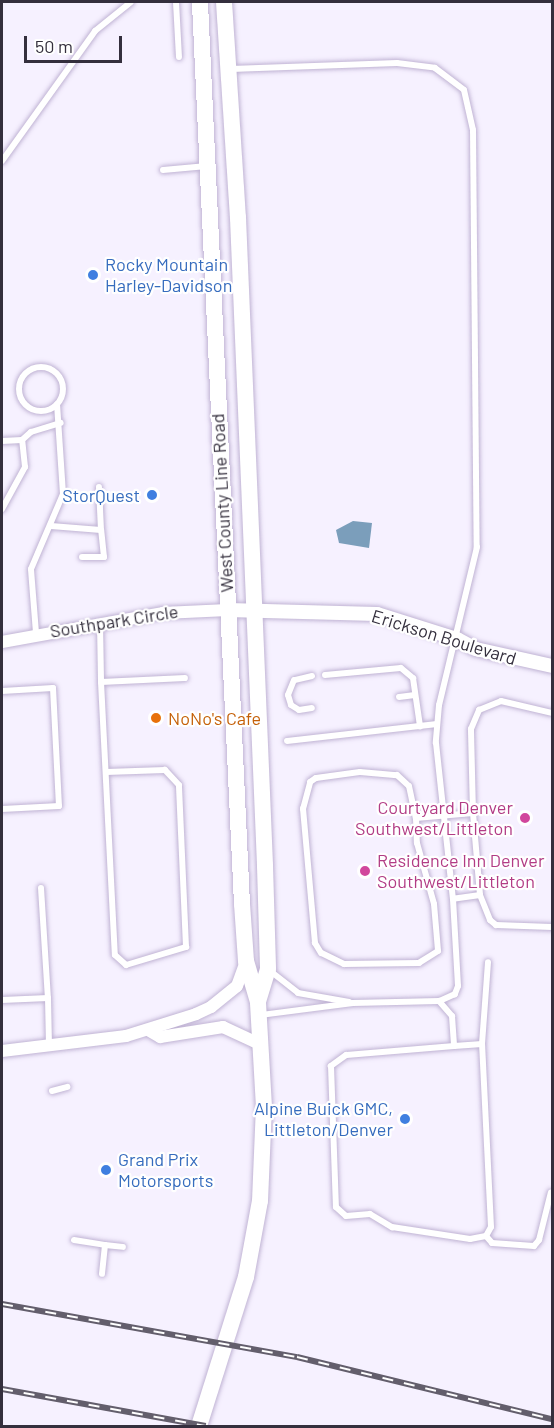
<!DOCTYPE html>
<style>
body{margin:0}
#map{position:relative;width:554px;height:1428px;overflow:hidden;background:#f6f1ff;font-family:Barlow,sans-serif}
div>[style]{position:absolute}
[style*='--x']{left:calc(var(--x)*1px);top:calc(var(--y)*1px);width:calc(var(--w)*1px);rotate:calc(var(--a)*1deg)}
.water>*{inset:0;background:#7b9ebb}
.roads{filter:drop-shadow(0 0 2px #c0b3d4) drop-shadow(0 0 2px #c0b3d4)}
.service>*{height:6px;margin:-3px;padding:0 3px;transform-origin:3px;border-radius:3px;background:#fff}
.service>.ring{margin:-3px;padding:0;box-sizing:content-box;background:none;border:6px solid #fff;border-radius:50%}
.minor>*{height:12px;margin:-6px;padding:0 6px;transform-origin:6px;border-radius:6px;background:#fff}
.tertiary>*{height:14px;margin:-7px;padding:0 7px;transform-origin:7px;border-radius:7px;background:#fff}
.secondary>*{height:16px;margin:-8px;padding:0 8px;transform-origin:8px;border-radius:8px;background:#fff}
.rail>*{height:6px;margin-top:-3px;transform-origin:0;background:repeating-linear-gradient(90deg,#fff 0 11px,#635e6c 0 22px);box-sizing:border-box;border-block:2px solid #635e6c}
.dots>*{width:16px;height:16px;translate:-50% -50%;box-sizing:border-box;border:3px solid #fff;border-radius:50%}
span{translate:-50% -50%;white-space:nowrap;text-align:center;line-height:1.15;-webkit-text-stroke:4.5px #fff;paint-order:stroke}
.shop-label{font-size:18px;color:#366cbe}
.left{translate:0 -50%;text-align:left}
.right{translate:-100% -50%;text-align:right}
.street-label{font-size:18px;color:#342f3d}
.food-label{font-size:18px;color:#c56008}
.hotel-label{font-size:18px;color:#b23c85}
.frame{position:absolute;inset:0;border:3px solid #342f3d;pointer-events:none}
.scale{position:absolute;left:24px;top:36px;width:98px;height:27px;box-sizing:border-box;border:3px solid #342f3d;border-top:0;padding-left:8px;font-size:18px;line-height:21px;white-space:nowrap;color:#342f3d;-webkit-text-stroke:4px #fff;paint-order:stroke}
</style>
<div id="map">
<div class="water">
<i style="clip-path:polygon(353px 521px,372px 523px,369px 548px,339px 543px,336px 530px)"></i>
</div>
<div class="roads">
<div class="service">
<i style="--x:176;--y:2;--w:55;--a:86.9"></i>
<i style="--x:231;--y:69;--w:166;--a:-2.1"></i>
<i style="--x:397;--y:63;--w:38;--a:7"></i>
<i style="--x:435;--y:68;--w:36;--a:37"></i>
<i style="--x:464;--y:90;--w:41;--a:77.3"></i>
<i style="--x:473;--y:130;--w:417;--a:89.5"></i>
<i style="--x:477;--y:547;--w:163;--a:103.5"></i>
<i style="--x:439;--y:705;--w:38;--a:95"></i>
<i style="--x:436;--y:743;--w:157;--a:83.8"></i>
<i style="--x:453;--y:899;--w:87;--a:86.7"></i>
<i style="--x:458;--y:986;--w:9;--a:111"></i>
<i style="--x:455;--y:994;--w:17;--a:156"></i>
<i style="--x:439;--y:1001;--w:86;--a:178.7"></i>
<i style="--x:353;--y:1003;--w:94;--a:172.6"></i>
<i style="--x:2;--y:161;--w:160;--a:-54.4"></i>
<i style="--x:95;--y:31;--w:46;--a:-38.9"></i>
<i style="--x:163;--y:170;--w:44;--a:-5.2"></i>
<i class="ring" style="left:19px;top:367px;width:38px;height:38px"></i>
<i style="--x:2;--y:441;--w:20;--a:-3"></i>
<i style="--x:22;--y:440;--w:12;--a:-42"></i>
<i style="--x:31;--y:432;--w:31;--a:-17"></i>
<i style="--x:2;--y:509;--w:48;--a:-61.3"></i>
<i style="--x:25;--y:467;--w:27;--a:-96"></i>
<i style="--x:51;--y:526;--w:50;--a:4.6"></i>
<i style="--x:101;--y:530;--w:43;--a:-92.7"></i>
<i style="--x:82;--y:557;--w:22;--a:0"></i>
<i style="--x:104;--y:557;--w:27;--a:-96"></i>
<i style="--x:100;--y:623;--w:59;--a:89"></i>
<i style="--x:101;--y:682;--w:273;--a:87.1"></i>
<i style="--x:115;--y:955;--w:15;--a:42"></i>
<i style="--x:126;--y:965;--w:63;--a:-16.7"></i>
<i style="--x:186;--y:947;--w:162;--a:-92.5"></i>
<i style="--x:179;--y:785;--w:21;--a:-133"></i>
<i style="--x:165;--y:770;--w:59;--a:178.1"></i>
<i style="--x:36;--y:633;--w:64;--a:-94.5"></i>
<i style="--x:31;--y:569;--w:82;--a:-66.9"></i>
<i style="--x:63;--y:494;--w:90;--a:-93.8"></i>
<i style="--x:325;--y:675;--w:76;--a:-5.3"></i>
<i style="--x:401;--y:668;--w:16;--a:40"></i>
<i style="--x:413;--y:678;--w:49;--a:81.7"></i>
<i style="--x:312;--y:676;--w:18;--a:167"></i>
<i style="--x:294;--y:680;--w:16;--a:112"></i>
<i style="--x:288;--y:695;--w:10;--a:73"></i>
<i style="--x:291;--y:705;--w:9;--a:32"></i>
<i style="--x:299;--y:710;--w:13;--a:-9"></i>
<i style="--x:101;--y:682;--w:84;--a:-2.7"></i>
<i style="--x:2;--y:691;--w:51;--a:-3.4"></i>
<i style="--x:53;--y:688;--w:118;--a:87.1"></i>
<i style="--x:59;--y:806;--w:57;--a:177"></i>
<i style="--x:399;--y:697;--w:16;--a:-7"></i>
<i style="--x:287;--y:741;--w:151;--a:-6.5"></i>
<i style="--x:473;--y:813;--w:84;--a:-91.4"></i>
<i style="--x:471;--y:729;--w:21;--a:-67"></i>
<i style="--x:479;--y:710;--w:24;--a:-22"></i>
<i style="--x:501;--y:701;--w:52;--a:13.2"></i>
<i style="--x:416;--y:818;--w:25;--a:88"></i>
<i style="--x:417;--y:843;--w:63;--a:74.4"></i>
<i style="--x:434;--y:904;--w:47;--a:85.1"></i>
<i style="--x:438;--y:951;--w:22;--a:148"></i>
<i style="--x:419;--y:963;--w:75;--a:179.2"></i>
<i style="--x:344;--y:964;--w:25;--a:-154"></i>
<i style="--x:321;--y:953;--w:12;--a:-121"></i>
<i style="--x:315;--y:943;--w:135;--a:-95.1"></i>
<i style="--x:303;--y:809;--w:28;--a:-75"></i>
<i style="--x:310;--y:782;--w:7;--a:-34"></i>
<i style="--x:316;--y:778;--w:44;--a:-7.8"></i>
<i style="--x:360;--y:772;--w:37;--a:5"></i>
<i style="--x:397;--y:775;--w:16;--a:43"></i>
<i style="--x:409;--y:786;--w:33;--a:78"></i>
<i style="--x:416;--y:818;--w:57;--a:-5"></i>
<i style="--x:473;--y:813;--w:82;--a:85.1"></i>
<i style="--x:480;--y:895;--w:27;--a:172"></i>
<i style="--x:41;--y:888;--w:110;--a:86.4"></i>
<i style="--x:480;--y:895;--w:27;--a:68"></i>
<i style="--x:490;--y:920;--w:8;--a:40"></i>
<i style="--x:496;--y:925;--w:56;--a:2"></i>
<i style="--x:269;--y:970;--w:37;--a:38"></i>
<i style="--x:298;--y:993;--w:52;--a:10"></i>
<i style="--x:2;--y:1000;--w:46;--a:-2.5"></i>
<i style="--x:48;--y:998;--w:49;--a:88.8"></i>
<i style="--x:439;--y:1001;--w:20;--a:49"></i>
<i style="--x:452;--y:1016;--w:30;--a:86"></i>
<i style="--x:454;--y:1046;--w:108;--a:175.2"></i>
<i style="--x:346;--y:1055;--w:19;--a:144"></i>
<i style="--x:331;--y:1066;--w:141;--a:88"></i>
<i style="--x:336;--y:1207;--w:13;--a:42"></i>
<i style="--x:346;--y:1216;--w:24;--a:-5"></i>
<i style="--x:370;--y:1214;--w:26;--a:31"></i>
<i style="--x:392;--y:1227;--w:79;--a:8.7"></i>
<i style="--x:470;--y:1239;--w:16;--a:-11"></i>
<i style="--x:486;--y:1236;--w:10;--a:-61"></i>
<i style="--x:491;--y:1227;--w:183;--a:-92.8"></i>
<i style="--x:482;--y:1044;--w:28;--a:176"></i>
<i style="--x:482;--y:1044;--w:82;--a:-85.8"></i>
<i style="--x:52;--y:1091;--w:16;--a:-15"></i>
<i style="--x:486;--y:1236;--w:9;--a:49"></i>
<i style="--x:492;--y:1243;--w:42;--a:4.1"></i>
<i style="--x:534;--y:1246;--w:8;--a:-50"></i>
<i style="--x:539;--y:1240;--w:49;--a:-76"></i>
<i style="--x:74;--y:1240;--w:31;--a:9"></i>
<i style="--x:105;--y:1245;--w:29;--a:96"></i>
<i style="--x:105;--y:1245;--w:18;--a:6"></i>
</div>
<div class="minor">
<i style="--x:2;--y:642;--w:164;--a:-10.2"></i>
<i style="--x:163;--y:613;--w:65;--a:-2.6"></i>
<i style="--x:150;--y:1031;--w:12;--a:31"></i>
<i style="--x:160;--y:1037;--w:64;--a:-9"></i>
<i style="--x:223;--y:1027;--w:40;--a:25"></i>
<i style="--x:2;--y:1051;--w:125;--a:-6.9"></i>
<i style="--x:126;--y:1036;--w:73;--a:-17.4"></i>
<i style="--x:196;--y:1014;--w:17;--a:-25"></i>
<i style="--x:211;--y:1007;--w:33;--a:-39"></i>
<i style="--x:237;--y:986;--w:27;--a:-70"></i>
</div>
<div class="tertiary">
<i style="--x:228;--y:610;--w:149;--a:1.5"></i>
<i style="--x:377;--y:614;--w:84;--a:17.4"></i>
<i style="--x:457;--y:639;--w:21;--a:28"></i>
<i style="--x:476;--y:649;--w:78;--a:12.6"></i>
</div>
<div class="secondary">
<i style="--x:224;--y:2;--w:216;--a:86.3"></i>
<i style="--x:238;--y:218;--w:649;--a:87.61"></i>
<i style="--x:265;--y:866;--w:103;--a:88.3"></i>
<i style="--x:268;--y:969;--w:34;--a:107"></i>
<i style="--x:199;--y:1426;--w:156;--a:-72.5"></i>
<i style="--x:246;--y:1277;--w:77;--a:-79.6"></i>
<i style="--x:260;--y:1201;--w:94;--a:-87.6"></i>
<i style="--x:264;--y:1107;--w:105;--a:-93.3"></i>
<i style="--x:258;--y:1002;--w:43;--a:-106.3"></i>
<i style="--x:246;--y:961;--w:57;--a:-94"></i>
<i style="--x:242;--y:904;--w:903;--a:-92.67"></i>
</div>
</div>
<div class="rail">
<i style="--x:2;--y:1304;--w:300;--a:10.2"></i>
<i style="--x:297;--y:1357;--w:262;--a:13.7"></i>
<i style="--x:2;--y:1389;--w:207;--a:10.3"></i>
</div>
<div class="dots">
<i style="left:93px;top:275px;background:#3f7fe0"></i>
<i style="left:152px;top:495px;background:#3f7fe0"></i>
<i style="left:156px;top:718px;background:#e8710a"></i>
<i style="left:525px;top:818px;background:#d1479c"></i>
<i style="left:365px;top:871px;background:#d1479c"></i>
<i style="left:405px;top:1119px;background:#3f7fe0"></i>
<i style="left:106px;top:1170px;background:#3f7fe0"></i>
</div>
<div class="shop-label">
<span class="left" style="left:105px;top:275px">Rocky Mountain<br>Harley-Davidson</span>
<span class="right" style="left:140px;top:495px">StorQuest</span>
<span class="right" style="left:393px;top:1119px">Alpine Buick GMC,<br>Littleton/Denver</span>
<span class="left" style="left:118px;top:1170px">Grand Prix<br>Motorsports</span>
</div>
<div class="street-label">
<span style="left:222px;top:503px;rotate:-93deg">West County Line Road</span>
<span style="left:114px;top:621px;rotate:-9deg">Southpark Circle</span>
<span style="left:444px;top:637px;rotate:17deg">Erickson Boulevard</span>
</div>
<div class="food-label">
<span class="left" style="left:168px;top:718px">NoNo's Cafe</span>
</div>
<div class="hotel-label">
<span class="right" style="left:513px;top:818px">Courtyard Denver<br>Southwest/Littleton</span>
<span class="left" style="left:377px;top:871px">Residence Inn Denver<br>Southwest/Littleton</span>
</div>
<div class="frame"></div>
<div class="scale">50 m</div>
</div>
